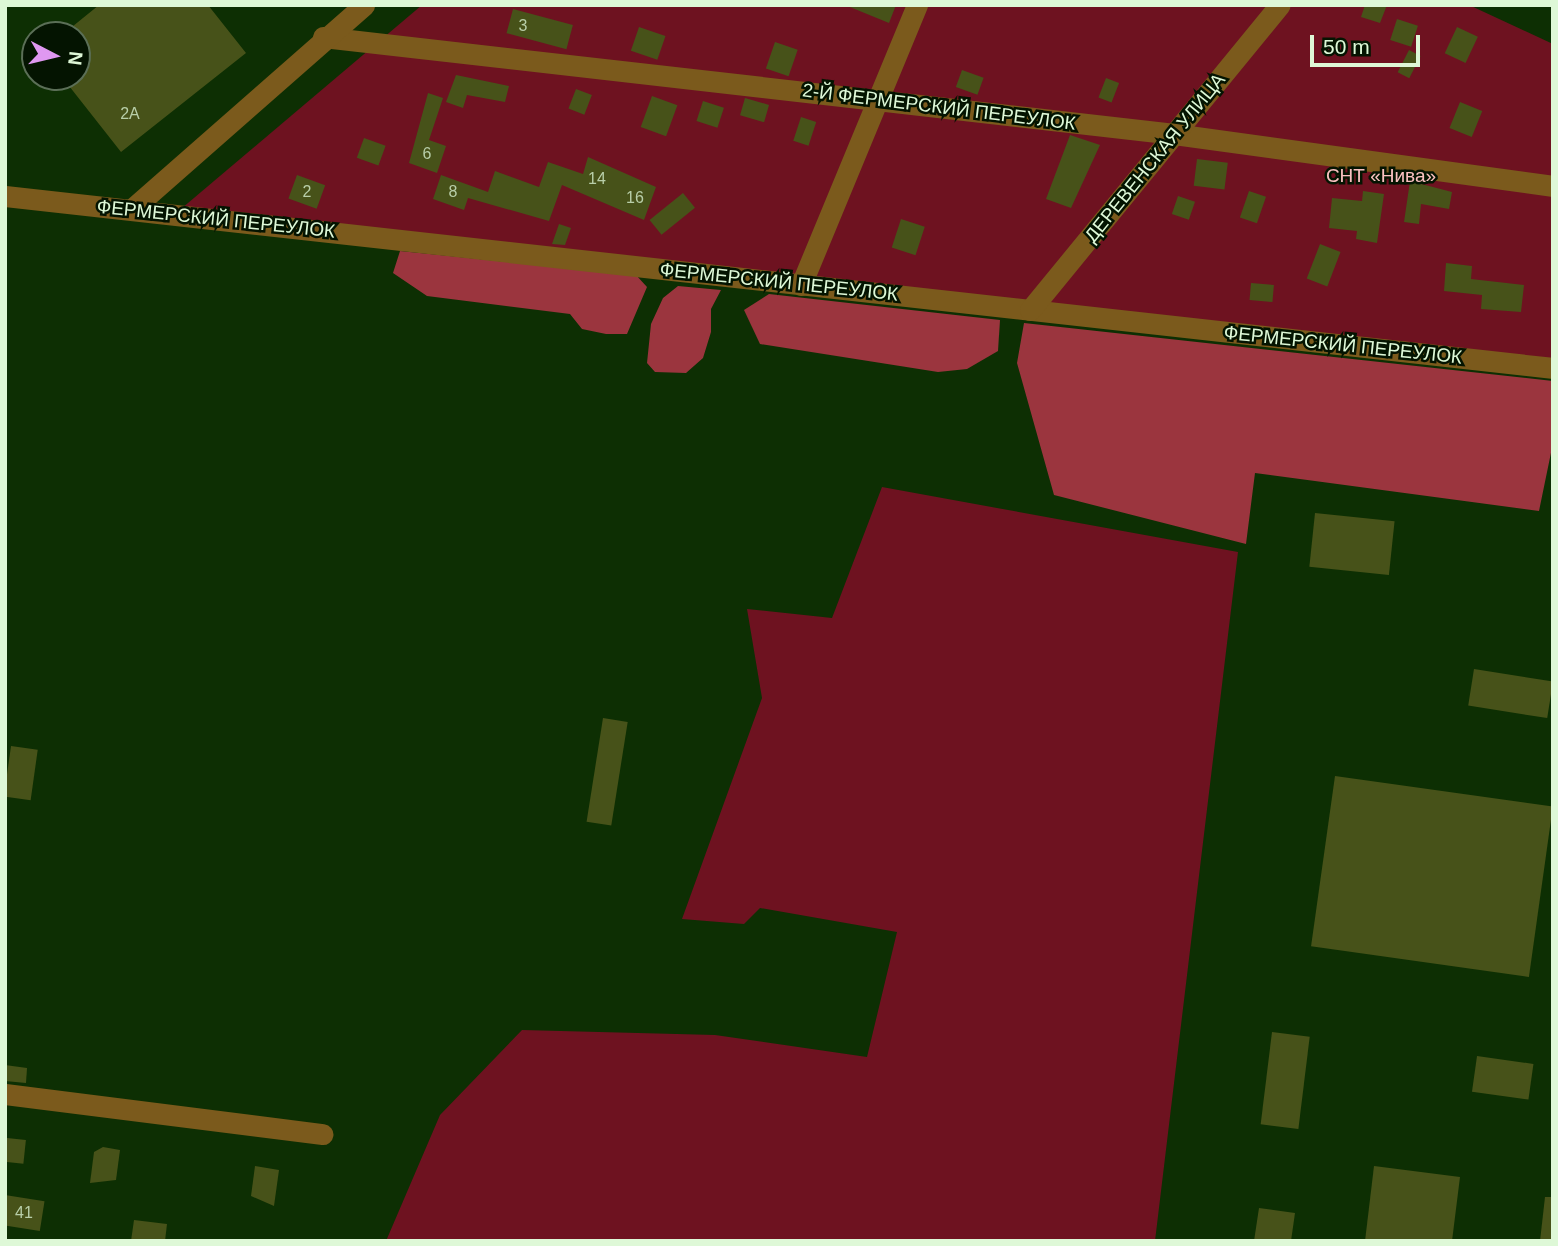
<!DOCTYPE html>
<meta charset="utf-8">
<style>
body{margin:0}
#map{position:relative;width:1558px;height:1246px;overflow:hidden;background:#0d2f03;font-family:Arial,sans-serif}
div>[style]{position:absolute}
.green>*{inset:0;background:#6e1220}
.forest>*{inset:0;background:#9b353e}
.building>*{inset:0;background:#475219;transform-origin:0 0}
.minor>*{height:21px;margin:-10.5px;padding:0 10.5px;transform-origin:10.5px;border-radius:10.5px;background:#7b5a1c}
span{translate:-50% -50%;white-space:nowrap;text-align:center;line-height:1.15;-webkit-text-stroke:5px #041401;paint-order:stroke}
.number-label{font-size:16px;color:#b8cea8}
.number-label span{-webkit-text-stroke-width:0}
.street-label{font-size:19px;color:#def8d7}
.park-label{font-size:19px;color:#fac1c0}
.frame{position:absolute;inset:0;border:7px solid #def8d7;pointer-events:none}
.north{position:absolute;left:21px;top:21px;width:70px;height:70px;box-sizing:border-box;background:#041401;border:2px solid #5b6f57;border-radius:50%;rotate:97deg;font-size:19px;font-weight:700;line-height:28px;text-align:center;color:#def8d7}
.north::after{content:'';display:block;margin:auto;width:24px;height:32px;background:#df98f1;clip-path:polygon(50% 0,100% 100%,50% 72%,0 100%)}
.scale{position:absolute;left:1310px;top:35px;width:110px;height:32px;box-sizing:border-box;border:4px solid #def8d7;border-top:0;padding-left:9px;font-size:21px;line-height:24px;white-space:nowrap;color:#def8d7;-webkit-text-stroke:5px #041401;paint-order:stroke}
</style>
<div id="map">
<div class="green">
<div style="clip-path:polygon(422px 5px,1469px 5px,1553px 44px,1553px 367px,175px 214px)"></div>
<div style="clip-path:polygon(882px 487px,1238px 552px,1155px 1241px,386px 1241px,440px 1115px,522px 1030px,715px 1035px,867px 1057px,897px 932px,760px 908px,744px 924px,682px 919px,762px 698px,747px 609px,832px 618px)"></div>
</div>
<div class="forest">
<div style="clip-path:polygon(400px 251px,636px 275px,647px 287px,627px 334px,606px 334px,582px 329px,570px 314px,427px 296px,393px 273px)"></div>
<div style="clip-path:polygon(678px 286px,721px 290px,711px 309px,711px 332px,703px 358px,686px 373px,655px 372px,647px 363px,651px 324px,663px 298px)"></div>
<div style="clip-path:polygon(769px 294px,1000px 320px,998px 351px,967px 369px,938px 372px,760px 344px,744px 310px)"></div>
<div style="clip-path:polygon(1024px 323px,1553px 381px,1553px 443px,1539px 511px,1255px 473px,1246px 544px,1054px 495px,1017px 363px)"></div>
</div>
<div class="building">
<div style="clip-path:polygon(99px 5px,208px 5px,246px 53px,121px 152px,62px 77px,77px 77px,77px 35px,62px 35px)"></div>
<div style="clip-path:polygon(845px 5px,896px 5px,889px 23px)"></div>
<div style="clip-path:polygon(1365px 5px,1387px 5px,1380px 23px,1361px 17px)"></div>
<div style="left:513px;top:9px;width:62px;height:25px;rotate:15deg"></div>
<div style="left:1397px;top:19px;width:22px;height:22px;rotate:18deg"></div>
<div style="left:639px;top:27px;width:28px;height:25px;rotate:19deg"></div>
<div style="left:1457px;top:27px;width:23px;height:29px;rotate:25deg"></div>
<div style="left:775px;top:42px;width:24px;height:28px;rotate:19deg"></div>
<div style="left:1409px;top:50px;width:13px;height:25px;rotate:27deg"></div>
<div style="left:962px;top:70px;width:23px;height:18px;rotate:20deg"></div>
<div style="clip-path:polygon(456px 75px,509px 86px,505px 102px,467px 95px,463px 108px,446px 102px)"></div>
<div style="left:1106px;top:78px;width:14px;height:21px;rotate:21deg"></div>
<div style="left:576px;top:89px;width:17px;height:21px;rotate:21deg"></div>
<div style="clip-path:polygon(428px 93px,443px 98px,429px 140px,446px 146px,437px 173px,409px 163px)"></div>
<div style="left:652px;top:96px;width:27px;height:33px;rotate:20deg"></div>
<div style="left:745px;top:98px;width:25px;height:18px;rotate:16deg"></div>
<div style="left:703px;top:101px;width:22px;height:21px;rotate:18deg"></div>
<div style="left:1460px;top:102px;width:24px;height:28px;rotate:22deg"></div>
<div style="left:801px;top:117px;width:16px;height:25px;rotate:18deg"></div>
<div style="clip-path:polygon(1070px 135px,1100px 145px,1071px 208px,1046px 199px)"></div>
<div style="left:364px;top:138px;width:23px;height:21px;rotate:20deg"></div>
<div style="clip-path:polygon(588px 157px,656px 187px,644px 220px,562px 185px,549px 221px,468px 198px,464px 210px,433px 199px,441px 175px,488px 192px,495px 171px,539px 187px,548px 162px,583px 174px)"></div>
<div style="left:1197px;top:159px;width:31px;height:27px;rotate:7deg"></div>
<div style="left:297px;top:175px;width:30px;height:25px;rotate:20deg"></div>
<div style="clip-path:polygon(1410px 181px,1452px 192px,1449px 209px,1421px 204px,1419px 224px,1404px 222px)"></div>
<div style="left:1249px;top:191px;width:18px;height:28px;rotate:19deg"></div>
<div style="clip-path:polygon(1363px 191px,1384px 194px,1377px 243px,1356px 239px,1357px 231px,1329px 228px,1332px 198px,1362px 201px)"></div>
<div style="left:683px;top:193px;width:19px;height:43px;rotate:51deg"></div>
<div style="left:1178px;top:196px;width:18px;height:19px;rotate:19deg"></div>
<div style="left:901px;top:219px;width:25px;height:30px;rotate:18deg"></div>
<div style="clip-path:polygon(559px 224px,571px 228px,565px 245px,552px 244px)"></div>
<div style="left:1320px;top:244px;width:22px;height:37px;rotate:21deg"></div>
<div style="clip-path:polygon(1446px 263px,1472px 266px,1471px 279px,1524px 285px,1521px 312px,1481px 309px,1482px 295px,1444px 291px)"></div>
<div style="left:1251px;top:283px;width:23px;height:17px;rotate:5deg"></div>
<div style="left:1315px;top:513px;width:80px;height:54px;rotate:6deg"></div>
<div style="left:1474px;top:669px;width:80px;height:37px;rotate:9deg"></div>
<div style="left:603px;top:718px;width:25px;height:105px;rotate:9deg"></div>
<div style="left:11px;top:746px;width:27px;height:51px;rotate:8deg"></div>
<div style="left:1335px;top:776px;width:220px;height:172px;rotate:8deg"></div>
<div style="left:1272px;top:1032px;width:38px;height:93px;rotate:7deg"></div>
<div style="left:1477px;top:1056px;width:57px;height:36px;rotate:8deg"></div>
<div style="clip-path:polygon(5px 1065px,27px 1068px,26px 1083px,5px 1081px)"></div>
<div style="left:7px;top:1138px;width:19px;height:24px;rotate:6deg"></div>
<div style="clip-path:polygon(103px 1147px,120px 1150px,116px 1180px,90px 1183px,94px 1152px)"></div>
<div style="clip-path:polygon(255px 1166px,279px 1170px,274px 1206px,251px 1196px)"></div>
<div style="clip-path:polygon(1374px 1166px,1460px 1177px,1452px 1241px,1365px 1241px)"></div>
<div style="left:5px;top:1195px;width:40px;height:30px;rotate:9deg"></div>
<div style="clip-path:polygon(1545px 1197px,1553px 1197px,1553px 1241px,1540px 1241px)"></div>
<div style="clip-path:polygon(1259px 1208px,1295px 1213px,1291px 1241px,1254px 1241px)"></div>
<div style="clip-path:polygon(134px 1220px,167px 1224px,165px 1241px,131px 1241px)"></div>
</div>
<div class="minor">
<div style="left:323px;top:37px;width:857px;rotate:6.5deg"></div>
<div style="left:1174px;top:134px;width:383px;rotate:7.8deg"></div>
<div style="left:5px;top:196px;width:1558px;rotate:6.34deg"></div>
<div style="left:132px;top:209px;width:309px;rotate:-41.3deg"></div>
<div style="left:801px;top:285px;width:303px;rotate:-67.5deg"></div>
<div style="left:1030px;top:310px;width:394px;rotate:-50.7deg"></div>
<div style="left:5px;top:1094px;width:320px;rotate:7.2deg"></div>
</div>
<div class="number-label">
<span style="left:523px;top:26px">3</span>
<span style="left:130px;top:114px">2А</span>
<span style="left:427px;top:154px">6</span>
<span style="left:597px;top:179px">14</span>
<span style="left:307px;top:192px">2</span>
<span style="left:453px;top:192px">8</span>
<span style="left:635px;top:198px">16</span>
<span style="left:24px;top:1213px">41</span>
</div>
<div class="street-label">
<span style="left:939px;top:107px;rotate:7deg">2-Й ФЕРМЕРСКИЙ ПЕРЕУЛОК</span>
<span style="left:1155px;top:158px;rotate:-51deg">ДЕРЕВЕНСКАЯ УЛИЦА</span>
<span style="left:216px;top:219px;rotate:6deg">ФЕРМЕРСКИЙ ПЕРЕУЛОК</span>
<span style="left:779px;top:282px;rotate:6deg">ФЕРМЕРСКИЙ ПЕРЕУЛОК</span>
<span style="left:1343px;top:345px;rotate:6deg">ФЕРМЕРСКИЙ ПЕРЕУЛОК</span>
</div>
<div class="park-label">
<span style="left:1381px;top:176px">СНТ «Нива»</span>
</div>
<div class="frame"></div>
<div class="north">N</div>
<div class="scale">50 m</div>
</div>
